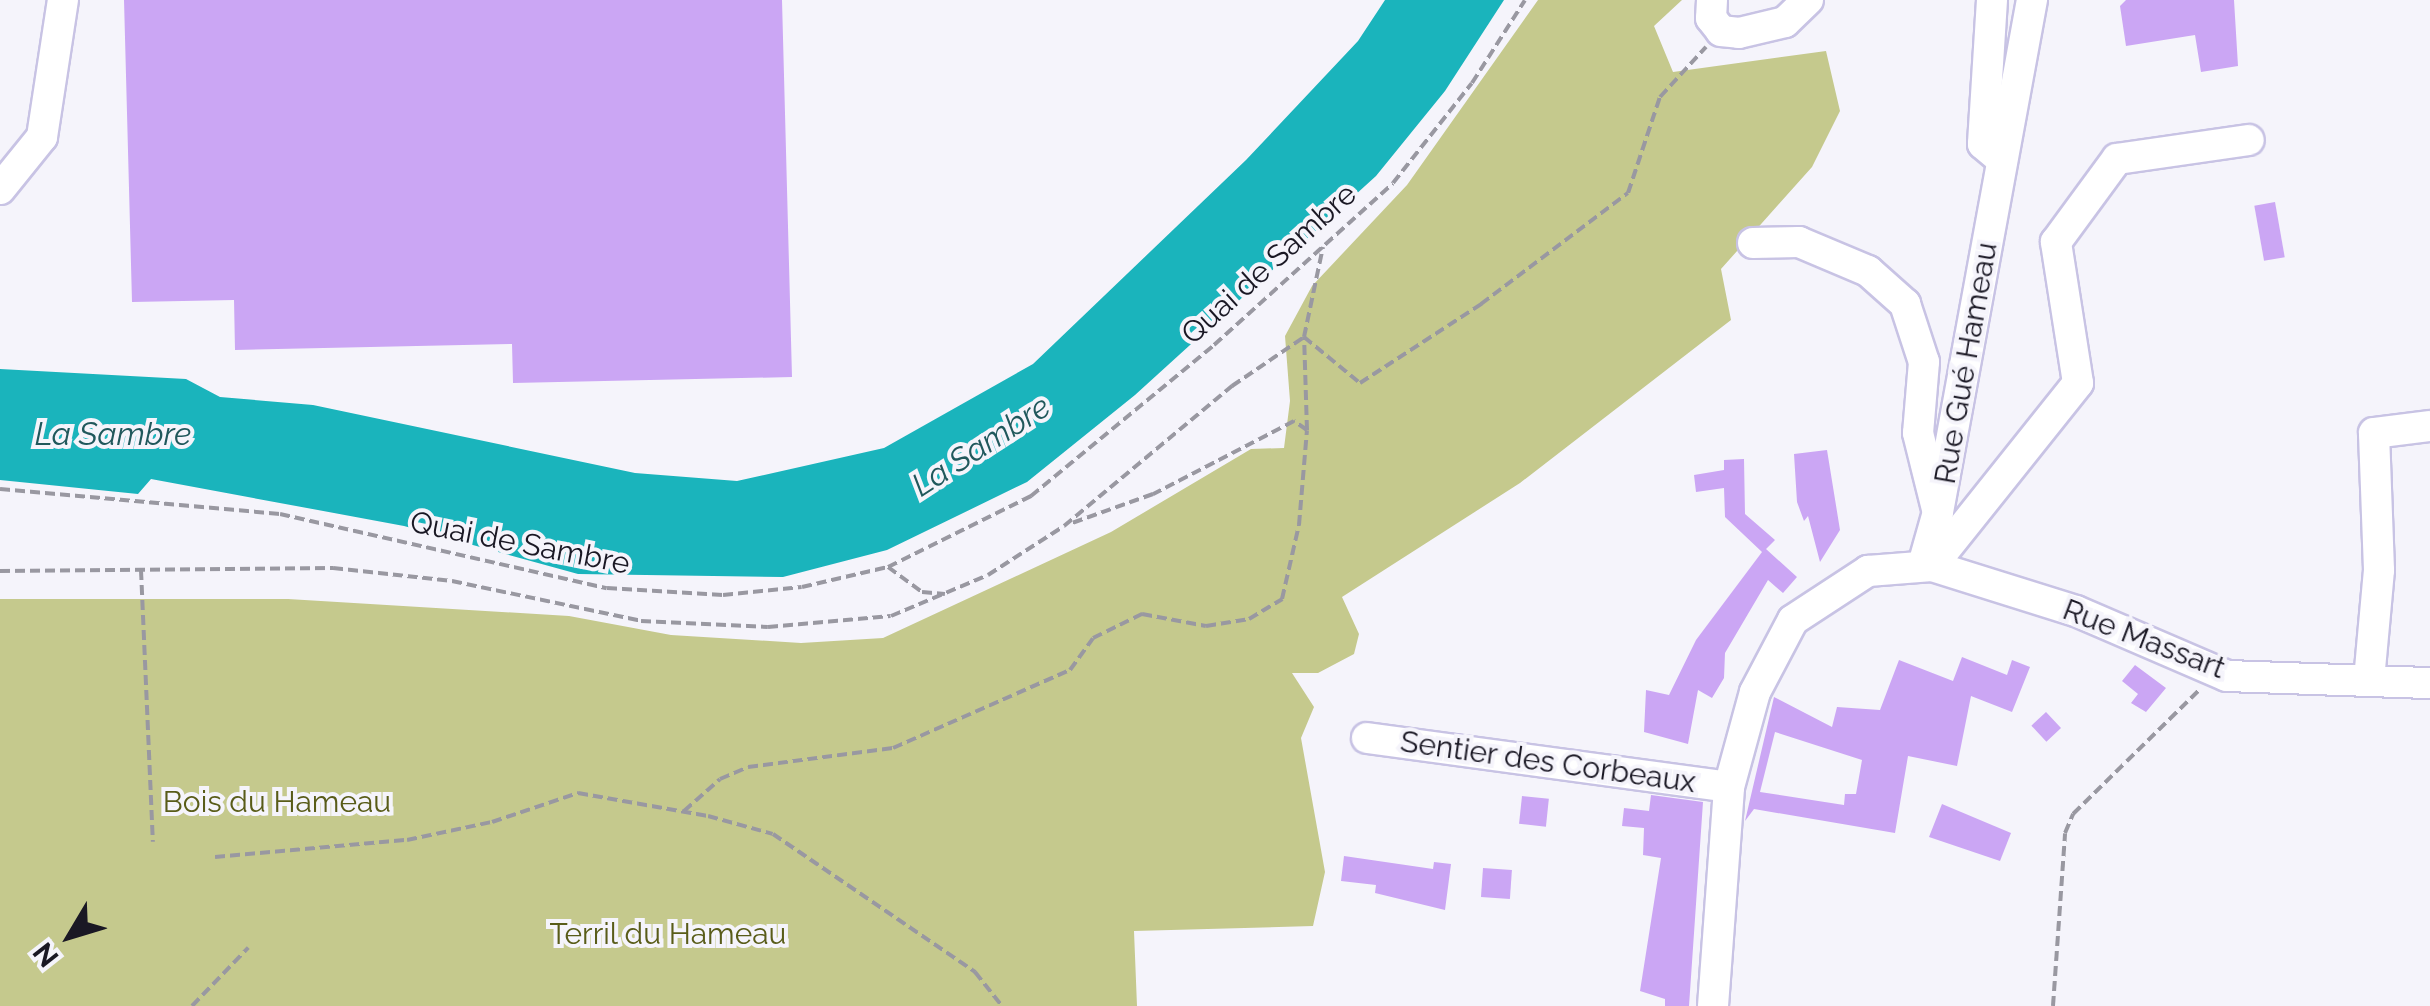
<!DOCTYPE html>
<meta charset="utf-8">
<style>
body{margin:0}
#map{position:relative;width:2430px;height:1006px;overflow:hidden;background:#f5f4fb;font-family:Raleway,sans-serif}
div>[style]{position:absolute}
.green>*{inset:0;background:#c5c98d}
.water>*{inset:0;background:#1ab4bc}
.building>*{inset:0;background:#cba6f4;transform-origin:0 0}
.path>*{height:4px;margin-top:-2px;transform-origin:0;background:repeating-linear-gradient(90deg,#9998a1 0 10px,transparent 0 15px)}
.roads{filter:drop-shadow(2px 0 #c8c3e4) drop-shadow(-2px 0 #c8c3e4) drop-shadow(0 2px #c8c3e4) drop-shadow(0 -2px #c8c3e4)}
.minor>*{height:30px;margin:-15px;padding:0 15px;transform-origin:15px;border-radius:15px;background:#fff}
span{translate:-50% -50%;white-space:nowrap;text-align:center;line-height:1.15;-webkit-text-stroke:8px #f5f4fb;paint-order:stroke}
.street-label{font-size:30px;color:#1a1824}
.park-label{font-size:30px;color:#595c19}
.water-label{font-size:32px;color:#20585c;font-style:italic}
.north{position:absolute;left:20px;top:886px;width:100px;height:100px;-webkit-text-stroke:8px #f5f4fb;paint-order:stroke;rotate:232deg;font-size:28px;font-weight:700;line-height:40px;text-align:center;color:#1a1824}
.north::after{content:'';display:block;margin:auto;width:35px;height:45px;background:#1a1824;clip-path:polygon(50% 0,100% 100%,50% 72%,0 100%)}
</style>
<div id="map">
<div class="green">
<div style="clip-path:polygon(1538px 0,1682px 0,1654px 26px,1673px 72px,1826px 51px,1840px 111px,1812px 167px,1721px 269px,1731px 320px,1520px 483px,1342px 597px,1359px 634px,1354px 654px,1318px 673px,1292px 673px,1314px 707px,1301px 738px,1325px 872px,1313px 926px,1134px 931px,1137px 1006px,0 1006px,0 599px,288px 599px,569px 616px,671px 635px,801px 643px,883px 638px,1111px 532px,1251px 449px,1284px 448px,1290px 401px,1285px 336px,1312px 286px,1407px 185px)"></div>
</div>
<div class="water">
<div style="clip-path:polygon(1385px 0,1504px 0,1445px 91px,1376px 176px,1135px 395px,1027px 482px,887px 550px,783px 577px,578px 574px,404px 526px,151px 479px,138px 494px,0 480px,0 369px,186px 379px,220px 397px,313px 405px,635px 473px,737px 481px,884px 448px,1033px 364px,1246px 160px,1358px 41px)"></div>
</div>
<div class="building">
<div style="clip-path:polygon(124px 0,782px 0,792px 377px,513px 383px,512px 344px,235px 350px,234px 300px,132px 302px)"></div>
<div style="clip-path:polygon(2126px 0,2234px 0,2238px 66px,2201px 72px,2195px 35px,2126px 46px,2120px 6px)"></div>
<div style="left:2275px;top:202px;width:56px;height:21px;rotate:80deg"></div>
<div style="clip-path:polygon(1827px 450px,1840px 530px,1820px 562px,1808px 516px,1804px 521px,1797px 502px,1794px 454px)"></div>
<div style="clip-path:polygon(1744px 459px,1745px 514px,1775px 540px,1766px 549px,1797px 577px,1783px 593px,1768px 580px,1725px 653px,1724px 678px,1712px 698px,1698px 690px,1688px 744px,1644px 732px,1646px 690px,1669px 695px,1696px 640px,1762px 552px,1725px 517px,1724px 488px,1696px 492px,1694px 475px,1724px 470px,1724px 460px)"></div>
<div style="clip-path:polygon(evenodd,1962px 657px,2007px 675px,2012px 660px,2030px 667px,2012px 712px,1971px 696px,1957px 766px,1908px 756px,1895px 833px,1754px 809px,1745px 821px,1774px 697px,1832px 727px,1837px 707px,1880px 710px,1899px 660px,1953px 681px,1962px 657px,1775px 732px,1862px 760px,1856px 794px,1845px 794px,1844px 805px,1760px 792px,1775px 732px)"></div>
<div style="clip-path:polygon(2135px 665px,2166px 688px,2146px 712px,2131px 703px,2138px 694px,2122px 681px)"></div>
<div style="left:2046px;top:712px;width:22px;height:20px;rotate:47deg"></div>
<div style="clip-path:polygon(1651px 795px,1703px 802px,1689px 1006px,1665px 1006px,1665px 999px,1640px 991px,1661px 858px,1643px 855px,1644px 828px,1622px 826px,1624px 808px,1649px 811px)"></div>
<div style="left:1522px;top:796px;width:27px;height:28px;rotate:6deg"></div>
<div style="clip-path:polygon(1942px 804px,2011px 833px,2000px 861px,1929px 837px)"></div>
<div style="clip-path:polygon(1344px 856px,1433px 869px,1434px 862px,1451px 864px,1445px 910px,1375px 893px,1376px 885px,1341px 881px)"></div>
<div style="left:1483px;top:868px;width:29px;height:29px;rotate:4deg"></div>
</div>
<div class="path">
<div style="left:1304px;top:337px;width:72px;rotate:39.4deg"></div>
<div style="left:1360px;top:383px;width:145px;rotate:-33.1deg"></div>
<div style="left:1481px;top:304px;width:184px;rotate:-37.1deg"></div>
<div style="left:1628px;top:193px;width:101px;rotate:-71.6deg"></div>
<div style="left:1660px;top:97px;width:68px;rotate:-47.4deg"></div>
<div style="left:1307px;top:430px;width:93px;rotate:-91.8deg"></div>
<div style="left:1304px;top:337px;width:92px;rotate:-78.1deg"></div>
<div style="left:0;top:489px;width:281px;rotate:5.1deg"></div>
<div style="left:280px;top:514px;width:335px;rotate:12.8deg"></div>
<div style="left:607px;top:588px;width:116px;rotate:3.5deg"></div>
<div style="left:723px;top:595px;width:79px;rotate:-5.8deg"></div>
<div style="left:802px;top:587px;width:88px;rotate:-13.1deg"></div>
<div style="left:888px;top:567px;width:160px;rotate:-26.4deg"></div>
<div style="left:1031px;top:496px;width:237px;rotate:-39.5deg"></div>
<div style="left:1214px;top:345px;width:241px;rotate:-42.1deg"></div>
<div style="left:1393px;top:183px;width:127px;rotate:-51.7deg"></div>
<div style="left:1472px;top:83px;width:98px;rotate:-57.4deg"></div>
<div style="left:888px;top:567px;width:42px;rotate:36.3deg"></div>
<div style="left:922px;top:592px;width:23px;rotate:5deg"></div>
<div style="left:141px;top:570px;width:272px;rotate:87.5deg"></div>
<div style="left:0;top:571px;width:333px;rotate:-0.5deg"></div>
<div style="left:333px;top:568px;width:120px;rotate:6.2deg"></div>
<div style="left:452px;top:581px;width:193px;rotate:11.9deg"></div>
<div style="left:641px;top:621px;width:127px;rotate:2.7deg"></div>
<div style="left:768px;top:627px;width:123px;rotate:-5.1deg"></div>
<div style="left:891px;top:616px;width:105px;rotate:-22.9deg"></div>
<div style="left:988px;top:575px;width:90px;rotate:-32.8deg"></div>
<div style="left:1064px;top:526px;width:219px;rotate:-39.8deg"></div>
<div style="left:1232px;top:386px;width:87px;rotate:-34.2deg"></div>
<div style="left:684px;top:811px;width:48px;rotate:-41.6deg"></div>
<div style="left:720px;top:779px;width:30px;rotate:-23deg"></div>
<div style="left:748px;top:767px;width:146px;rotate:-7.5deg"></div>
<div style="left:893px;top:748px;width:193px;rotate:-23.8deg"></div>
<div style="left:1070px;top:670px;width:39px;rotate:-54deg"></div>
<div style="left:1093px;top:638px;width:55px;rotate:-26.1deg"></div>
<div style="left:1142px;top:614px;width:65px;rotate:10.6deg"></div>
<div style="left:1206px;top:626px;width:44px;rotate:-9.2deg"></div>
<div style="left:1249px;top:619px;width:39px;rotate:-31deg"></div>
<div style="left:1282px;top:599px;width:76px;rotate:-77.1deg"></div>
<div style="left:1299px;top:525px;width:95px;rotate:-85.2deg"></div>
<div style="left:1307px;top:430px;width:16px;rotate:-145deg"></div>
<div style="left:1294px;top:421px;width:159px;rotate:152.6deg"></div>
<div style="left:1153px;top:494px;width:89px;rotate:160.3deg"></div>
<div style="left:215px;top:857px;width:193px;rotate:-5.1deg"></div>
<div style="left:407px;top:840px;width:87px;rotate:-12deg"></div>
<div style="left:492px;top:822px;width:91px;rotate:-18.6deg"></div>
<div style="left:578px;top:793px;width:132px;rotate:10deg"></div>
<div style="left:708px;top:816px;width:67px;rotate:15.5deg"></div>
<div style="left:773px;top:834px;width:245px;rotate:34.3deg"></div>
<div style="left:975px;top:972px;width:43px;rotate:51.5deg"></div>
<div style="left:192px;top:1006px;width:81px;rotate:-46deg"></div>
<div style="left:2053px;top:1006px;width:173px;rotate:-86deg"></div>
<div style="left:2065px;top:833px;width:21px;rotate:-67deg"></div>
<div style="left:2073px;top:814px;width:178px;rotate:-44.5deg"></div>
</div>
<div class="roads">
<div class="minor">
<div style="left:1712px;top:0;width:18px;rotate:93deg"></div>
<div style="left:1711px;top:18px;width:16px;rotate:52deg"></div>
<div style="left:1721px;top:31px;width:18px;rotate:6deg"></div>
<div style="left:1739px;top:33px;width:47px;rotate:-13.4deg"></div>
<div style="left:1785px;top:22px;width:32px;rotate:-44deg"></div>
<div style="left:1992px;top:0;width:144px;rotate:93.6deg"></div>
<div style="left:1983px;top:144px;width:25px;rotate:40deg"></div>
<div style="left:0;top:189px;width:67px;rotate:-51.1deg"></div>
<div style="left:42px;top:137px;width:139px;rotate:-81.3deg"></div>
<div style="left:1753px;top:243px;width:46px;rotate:-1.2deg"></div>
<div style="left:1799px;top:242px;width:75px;rotate:22.8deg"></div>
<div style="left:1868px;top:271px;width:50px;rotate:41.7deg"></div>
<div style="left:1905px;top:304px;width:61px;rotate:71.9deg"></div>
<div style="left:1924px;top:362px;width:71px;rotate:94.8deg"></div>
<div style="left:1918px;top:433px;width:78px;rotate:76deg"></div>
<div style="left:1923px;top:565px;width:55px;rotate:-74.2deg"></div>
<div style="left:1938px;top:512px;width:521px;rotate:-79.6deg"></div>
<div style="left:1932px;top:566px;width:234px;rotate:-51.4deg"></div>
<div style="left:2078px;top:383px;width:143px;rotate:-98.9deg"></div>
<div style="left:2056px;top:242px;width:103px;rotate:-53.7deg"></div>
<div style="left:2117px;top:159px;width:133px;rotate:-8.2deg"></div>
<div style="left:2369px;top:680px;width:110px;rotate:-84.8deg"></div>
<div style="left:2379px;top:570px;width:137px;rotate:-92.1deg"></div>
<div style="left:2374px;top:433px;width:56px;rotate:-7.1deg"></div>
<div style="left:1367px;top:738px;width:365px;rotate:7.7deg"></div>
<div style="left:1713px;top:1006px;width:220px;rotate:-85.8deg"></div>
<div style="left:1729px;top:787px;width:98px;rotate:-74.7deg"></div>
<div style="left:1755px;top:692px;width:81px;rotate:-62.2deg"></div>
<div style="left:1793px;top:620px;width:90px;rotate:-33.2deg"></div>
<div style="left:1868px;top:571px;width:64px;rotate:-4.5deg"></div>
<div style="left:1932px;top:566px;width:151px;rotate:17.4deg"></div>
<div style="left:2076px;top:611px;width:164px;rotate:23.3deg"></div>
<div style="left:2227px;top:676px;width:203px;rotate:2deg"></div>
</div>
</div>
<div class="street-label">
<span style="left:1269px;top:264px;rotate:-42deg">Quai de Sambre</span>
<span style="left:1966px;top:363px;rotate:-80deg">Rue Gué Hameau</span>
<span style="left:520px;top:543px;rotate:11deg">Quai de Sambre</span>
<span style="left:2144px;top:639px;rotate:21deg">Rue Massart</span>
<span style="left:1548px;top:762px;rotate:8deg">Sentier des Corbeaux</span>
</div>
<div class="park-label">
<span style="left:277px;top:802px">Bois du Hameau</span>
<span style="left:668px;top:934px">Terril du Hameau</span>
</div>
<div class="water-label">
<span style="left:113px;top:434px">La Sambre</span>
<span style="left:981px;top:446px;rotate:-33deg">La Sambre</span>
</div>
<div class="north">N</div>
</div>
